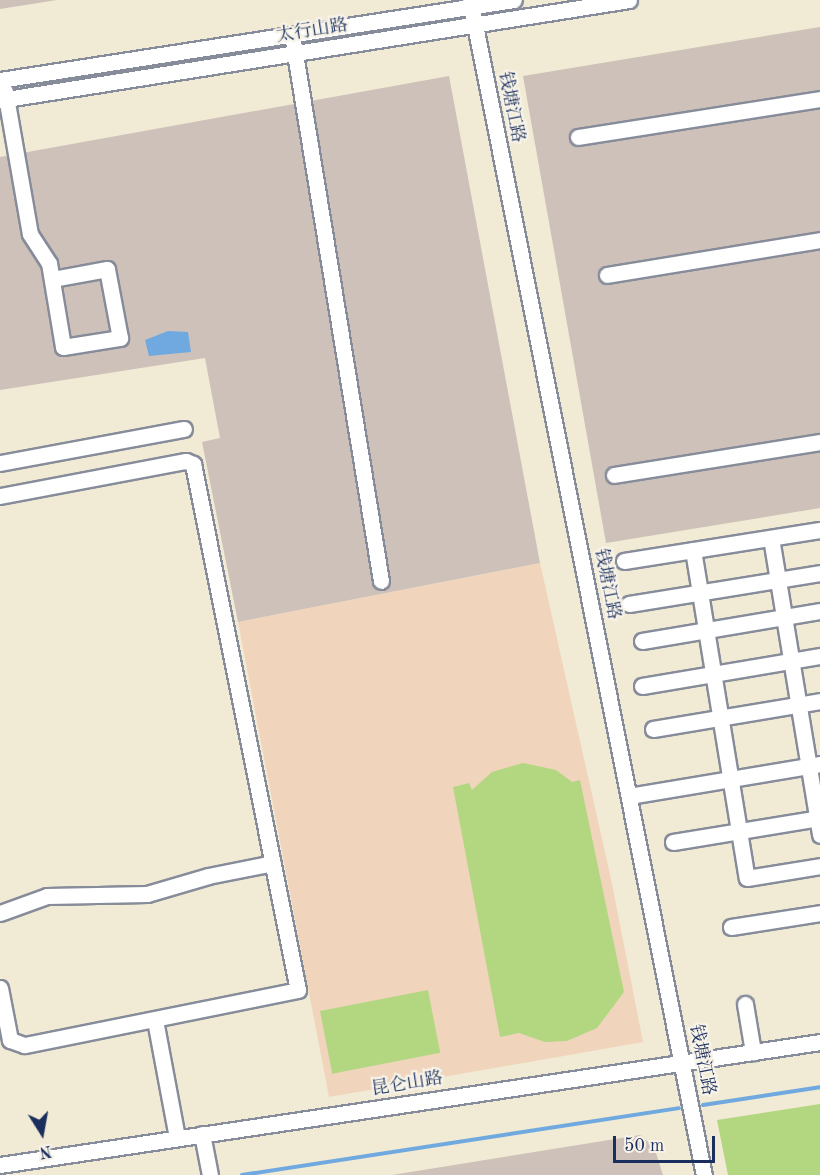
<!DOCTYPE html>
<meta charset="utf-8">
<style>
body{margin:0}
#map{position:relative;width:820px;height:1175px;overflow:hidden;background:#f1ead4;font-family:"Old Standard TT","Noto Serif SC",serif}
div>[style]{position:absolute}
.built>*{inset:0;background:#f0d5bc}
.industrial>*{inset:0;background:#cec1b9}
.green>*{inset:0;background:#b2d780;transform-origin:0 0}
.water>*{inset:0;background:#6fa9df}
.stream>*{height:4px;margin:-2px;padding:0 2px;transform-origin:2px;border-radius:2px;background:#6fa9df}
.roads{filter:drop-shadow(2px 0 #868c99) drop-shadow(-2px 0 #868c99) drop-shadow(0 2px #868c99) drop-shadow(0 -2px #868c99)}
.minor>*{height:15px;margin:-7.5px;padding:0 7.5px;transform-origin:7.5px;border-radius:7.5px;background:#fff}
span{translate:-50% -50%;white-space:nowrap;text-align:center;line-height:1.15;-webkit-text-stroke:4.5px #f7f3e8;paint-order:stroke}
.street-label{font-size:18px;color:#1b2f5e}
.north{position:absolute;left:12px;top:1103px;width:60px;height:60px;-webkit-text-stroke:4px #f7f3e8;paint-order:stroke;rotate:169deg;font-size:16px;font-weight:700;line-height:24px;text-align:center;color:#1b2f5e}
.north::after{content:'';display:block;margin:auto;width:21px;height:27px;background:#1b2f5e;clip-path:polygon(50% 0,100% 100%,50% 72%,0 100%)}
.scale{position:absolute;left:613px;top:1136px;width:102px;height:27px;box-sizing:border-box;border:3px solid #1b2f5e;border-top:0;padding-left:8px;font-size:18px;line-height:21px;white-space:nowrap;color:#1b2f5e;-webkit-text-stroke:4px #f7f3e8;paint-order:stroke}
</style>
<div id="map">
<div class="built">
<div style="clip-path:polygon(540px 563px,611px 879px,643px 1042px,329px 1097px,238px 622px)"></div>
</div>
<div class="industrial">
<div style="clip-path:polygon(0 0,57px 0,0 9px)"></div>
<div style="clip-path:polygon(820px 27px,820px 508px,606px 543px,523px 76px)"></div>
<div style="clip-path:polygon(449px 76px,540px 563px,238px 622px,202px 442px,220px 438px,205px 358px,0 390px,0 157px)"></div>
<div style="clip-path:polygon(640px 1135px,654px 1147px,663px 1175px,392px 1175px)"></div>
</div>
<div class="green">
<div style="clip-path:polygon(523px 763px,556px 770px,572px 782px,580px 780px,624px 992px,597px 1028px,567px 1041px,545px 1042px,519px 1033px,500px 1037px,453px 787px,469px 783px,472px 790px,492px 772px)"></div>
<div style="left:428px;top:990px;width:64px;height:110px;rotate:79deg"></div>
<div style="clip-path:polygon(820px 1104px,820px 1175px,728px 1175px,717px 1120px)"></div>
</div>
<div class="water">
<div style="clip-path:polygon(168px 331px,188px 332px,191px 352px,149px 356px,145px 340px)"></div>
</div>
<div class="stream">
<div style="left:703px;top:1105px;width:118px;rotate:-8.7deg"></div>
<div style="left:242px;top:1175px;width:442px;rotate:-8.7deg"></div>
</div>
<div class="roads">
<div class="minor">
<div style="left:470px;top:0;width:1198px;rotate:78.74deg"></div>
<div style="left:292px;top:35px;width:553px;rotate:80.74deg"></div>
<div style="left:0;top:80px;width:520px;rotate:-8.85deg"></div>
<div style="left:5px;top:91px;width:145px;rotate:80.1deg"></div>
<div style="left:30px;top:234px;width:35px;rotate:57deg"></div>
<div style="left:49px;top:263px;width:85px;rotate:80.5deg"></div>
<div style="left:63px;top:347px;width:58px;rotate:-9deg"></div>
<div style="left:120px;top:338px;width:70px;rotate:-100.7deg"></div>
<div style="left:107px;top:269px;width:56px;rotate:169.7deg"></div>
<div style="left:0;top:100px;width:637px;rotate:-9.03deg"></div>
<div style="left:578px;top:137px;width:245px;rotate:-8.9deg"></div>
<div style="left:607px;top:275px;width:216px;rotate:-9.3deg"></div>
<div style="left:0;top:463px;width:187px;rotate:-10.5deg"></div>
<div style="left:614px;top:475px;width:209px;rotate:-9.1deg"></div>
<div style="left:0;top:496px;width:189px;rotate:-10.7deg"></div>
<div style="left:186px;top:461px;width:8px;rotate:23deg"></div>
<div style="left:193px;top:464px;width:536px;rotate:78.71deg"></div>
<div style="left:298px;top:990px;width:279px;rotate:168.6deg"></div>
<div style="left:24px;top:1045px;width:15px;rotate:-160deg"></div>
<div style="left:10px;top:1040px;width:53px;rotate:-100.9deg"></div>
<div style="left:771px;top:538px;width:301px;rotate:80.6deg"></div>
<div style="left:693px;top:550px;width:332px;rotate:80.7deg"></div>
<div style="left:747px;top:878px;width:74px;rotate:-9.3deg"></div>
<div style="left:624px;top:561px;width:198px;rotate:-9deg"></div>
<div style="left:629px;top:604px;width:193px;rotate:-9.2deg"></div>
<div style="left:642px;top:641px;width:181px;rotate:-9.6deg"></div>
<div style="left:642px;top:686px;width:181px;rotate:-9.6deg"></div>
<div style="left:653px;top:729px;width:169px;rotate:-9.5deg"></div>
<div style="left:629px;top:796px;width:194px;rotate:-9.5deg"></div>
<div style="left:673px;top:842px;width:149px;rotate:-9.3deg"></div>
<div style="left:0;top:913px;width:50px;rotate:-19.9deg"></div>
<div style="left:47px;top:896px;width:100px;rotate:-1.1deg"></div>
<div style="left:147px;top:894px;width:64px;rotate:-16.4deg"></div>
<div style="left:208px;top:876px;width:66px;rotate:-11.3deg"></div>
<div style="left:731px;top:927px;width:90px;rotate:-8.9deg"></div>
<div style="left:745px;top:1004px;width:49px;rotate:80.5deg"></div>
<div style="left:155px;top:1020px;width:120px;rotate:79.4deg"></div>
<div style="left:202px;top:1134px;width:42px;rotate:79deg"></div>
<div style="left:0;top:1165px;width:829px;rotate:-8.53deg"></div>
</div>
</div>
<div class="street-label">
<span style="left:312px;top:31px;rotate:-9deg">太行山路</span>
<span style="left:511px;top:107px;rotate:79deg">钱塘江路</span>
<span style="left:607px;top:584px;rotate:79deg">钱塘江路</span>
<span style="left:702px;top:1060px;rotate:79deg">钱塘江路</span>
<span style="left:407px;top:1084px;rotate:-9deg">昆仑山路</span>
</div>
<div class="north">N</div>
<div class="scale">50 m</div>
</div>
